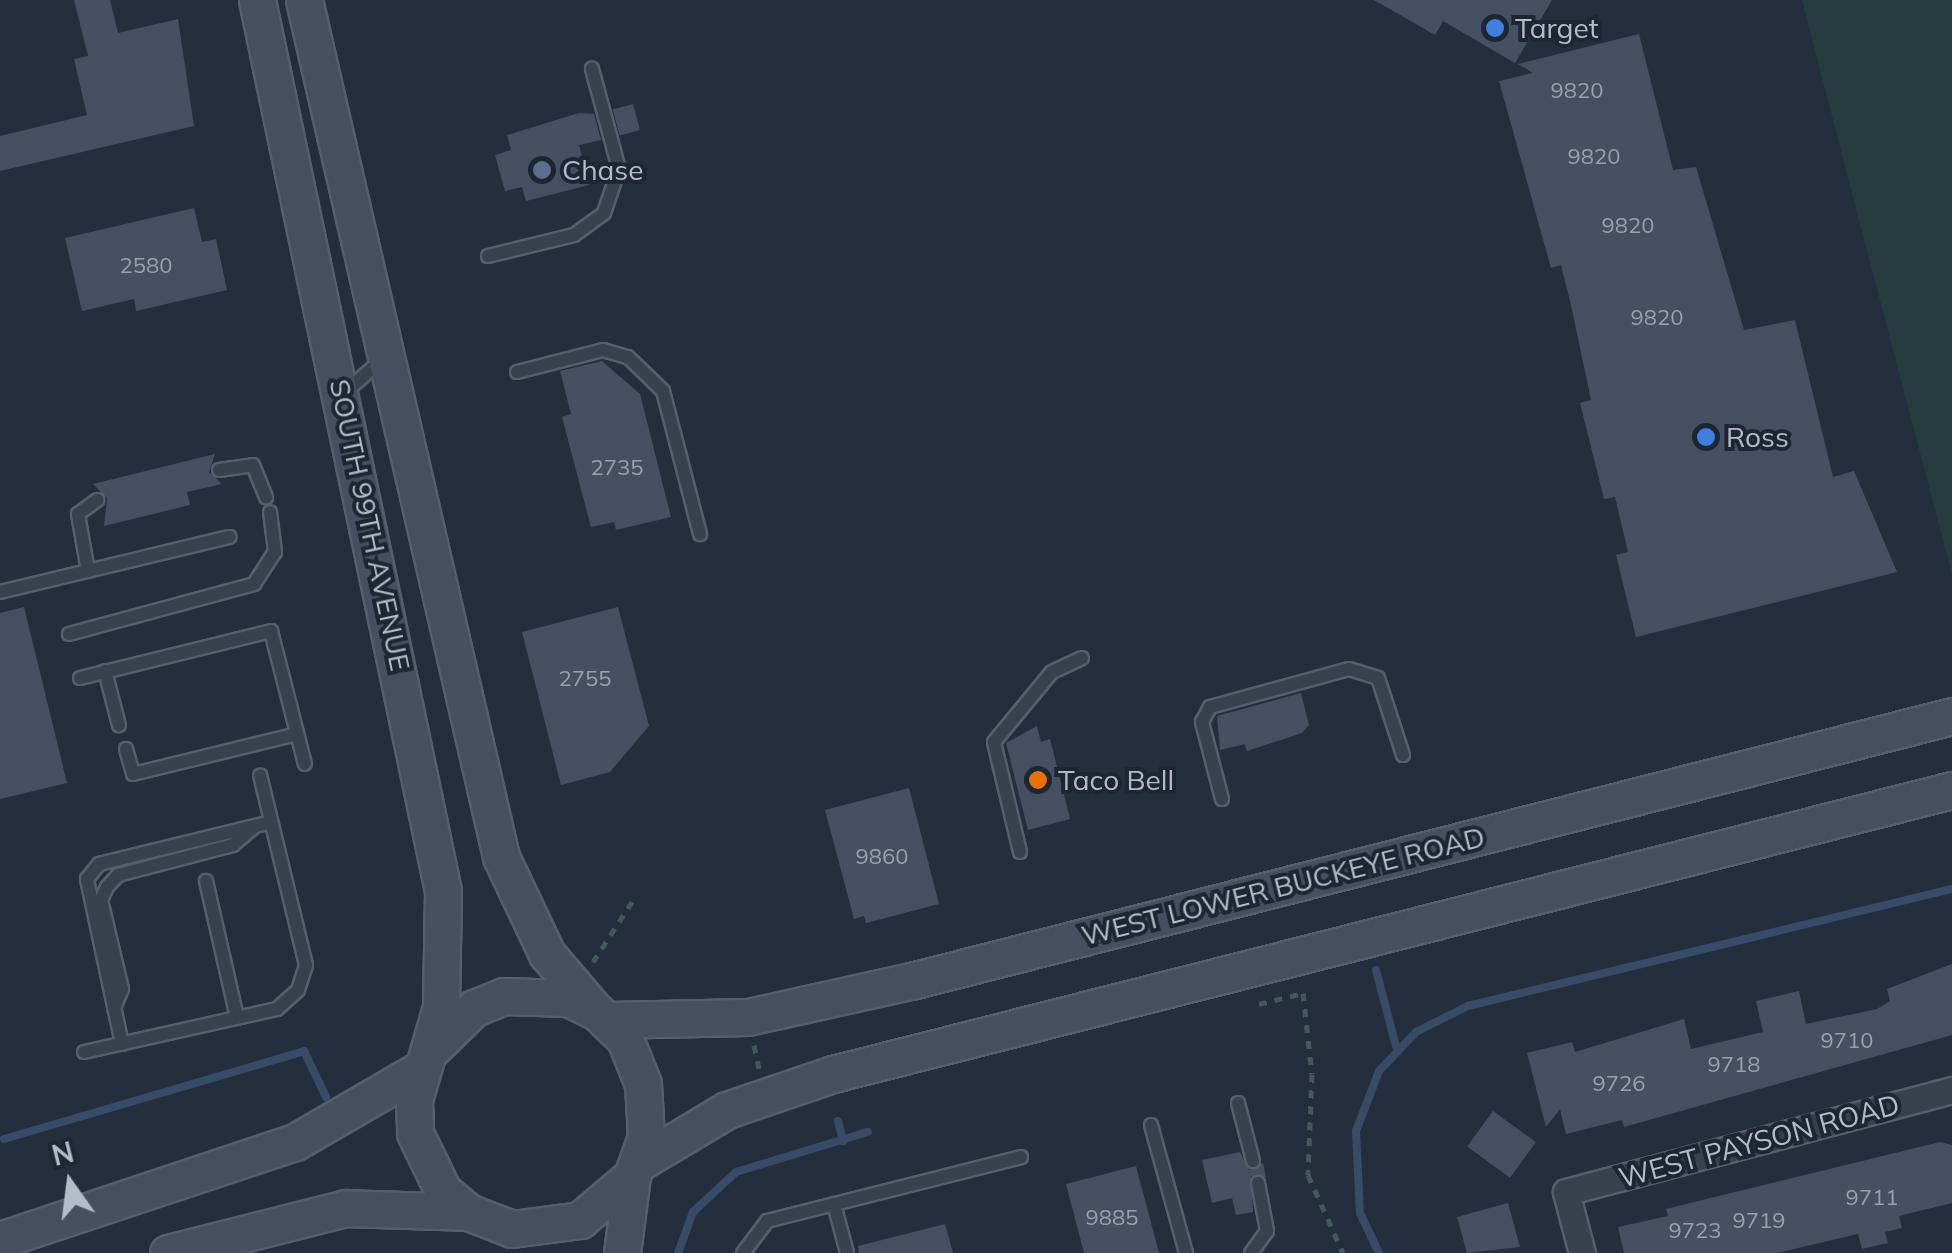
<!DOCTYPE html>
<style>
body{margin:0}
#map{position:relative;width:1952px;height:1253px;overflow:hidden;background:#242f3e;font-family:Mulish,sans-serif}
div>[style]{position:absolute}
.green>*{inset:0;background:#263c3f}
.stream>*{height:8px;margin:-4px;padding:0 4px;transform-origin:4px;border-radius:4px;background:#394c67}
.building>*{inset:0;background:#455162;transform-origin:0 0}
.path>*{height:5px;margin-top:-2.5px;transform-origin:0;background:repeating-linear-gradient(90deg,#44595c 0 8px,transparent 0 16px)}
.roads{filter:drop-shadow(2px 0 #565f6c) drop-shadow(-2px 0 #565f6c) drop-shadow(0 2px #565f6c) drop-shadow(0 -2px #565f6c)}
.lane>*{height:12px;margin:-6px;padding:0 6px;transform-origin:6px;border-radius:6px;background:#38414e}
.street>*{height:25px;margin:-12.5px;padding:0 12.5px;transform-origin:12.5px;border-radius:12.5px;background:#38414e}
.secondary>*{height:35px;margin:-17.5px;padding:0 17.5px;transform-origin:17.5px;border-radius:17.5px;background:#465061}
.dots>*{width:28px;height:28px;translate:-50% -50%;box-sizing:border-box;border:5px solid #1d2633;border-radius:50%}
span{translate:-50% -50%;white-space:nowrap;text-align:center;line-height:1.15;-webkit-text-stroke:8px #1d2633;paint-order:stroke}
.number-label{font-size:22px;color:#98a1af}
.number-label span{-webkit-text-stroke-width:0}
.poi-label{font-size:28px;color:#b4bcc9}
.left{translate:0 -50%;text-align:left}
.street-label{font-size:28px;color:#b4bcc9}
.north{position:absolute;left:20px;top:1133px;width:100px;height:100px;-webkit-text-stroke:8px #1d2633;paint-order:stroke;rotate:346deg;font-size:28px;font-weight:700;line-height:40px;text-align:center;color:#b4bcc9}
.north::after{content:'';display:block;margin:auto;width:35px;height:45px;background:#b4bcc9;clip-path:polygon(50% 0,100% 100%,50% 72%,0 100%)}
</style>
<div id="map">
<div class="green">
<div style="clip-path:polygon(1802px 0,1952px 0,1952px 574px,1861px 228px)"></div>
</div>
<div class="stream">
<div style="left:1376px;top:970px;width:79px;rotate:75.3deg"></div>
<div style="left:838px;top:1121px;width:21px;rotate:76deg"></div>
<div style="left:4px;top:1139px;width:313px;rotate:-16.3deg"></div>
<div style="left:304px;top:1051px;width:51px;rotate:64.4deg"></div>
<div style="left:678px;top:1253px;width:44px;rotate:-69.9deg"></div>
<div style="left:693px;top:1212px;width:59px;rotate:-42.9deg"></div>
<div style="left:736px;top:1172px;width:138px;rotate:-16.9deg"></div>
<div style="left:1379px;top:1253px;width:44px;rotate:-115.4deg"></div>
<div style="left:1360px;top:1213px;width:82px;rotate:-92.8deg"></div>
<div style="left:1356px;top:1131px;width:64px;rotate:-69deg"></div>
<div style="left:1379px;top:1071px;width:54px;rotate:-46.5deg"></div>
<div style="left:1416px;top:1032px;width:58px;rotate:-26.6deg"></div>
<div style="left:1468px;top:1006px;width:498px;rotate:-13.6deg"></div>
</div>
<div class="building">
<div style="clip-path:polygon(74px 0,110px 0,118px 33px,178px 19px,194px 126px,0 171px,0 136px,87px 115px,74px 59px,88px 56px)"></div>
<div style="clip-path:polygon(1374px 0,1552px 0,1515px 63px,1443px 21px,1435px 35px)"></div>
<div style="clip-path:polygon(1639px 34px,1673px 170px,1696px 167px,1744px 330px,1795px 320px,1833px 477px,1854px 471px,1897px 572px,1636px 637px,1616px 555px,1628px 552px,1615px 497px,1604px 499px,1580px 403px,1591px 400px,1571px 305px,1561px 265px,1551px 268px,1499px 81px,1533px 73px,1518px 64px)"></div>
<div style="left:633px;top:104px;width:27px;height:21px;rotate:75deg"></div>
<div style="clip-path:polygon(579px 113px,594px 114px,601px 140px,579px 145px,589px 185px,526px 201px,522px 187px,505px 191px,495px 155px,511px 150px,507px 135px)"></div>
<div style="clip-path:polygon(194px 208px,202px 242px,216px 239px,227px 290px,136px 311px,134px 299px,82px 311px,65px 238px)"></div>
<div style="clip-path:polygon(602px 361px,640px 394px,671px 517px,616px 530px,614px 522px,591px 527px,562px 417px,571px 414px,560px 371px)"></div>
<div style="clip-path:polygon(215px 454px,209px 472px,222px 484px,187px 492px,190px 505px,104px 526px,107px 498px,93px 484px)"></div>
<div style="clip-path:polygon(24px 607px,67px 783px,0 799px,0 613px)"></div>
<div style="clip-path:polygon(618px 607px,649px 726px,610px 772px,561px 785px,522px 632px)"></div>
<div style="clip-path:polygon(1301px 693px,1309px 725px,1302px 733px,1247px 751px,1245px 744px,1220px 750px,1217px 716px)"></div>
<div style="clip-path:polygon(1037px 726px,1041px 742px,1050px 739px,1070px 819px,1028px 830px,1006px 743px)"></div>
<div style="clip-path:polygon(909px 788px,939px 904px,866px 923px,864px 916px,854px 919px,825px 810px)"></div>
<div style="clip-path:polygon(1952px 964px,1952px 1035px,1624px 1127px,1622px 1120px,1566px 1134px,1560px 1109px,1546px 1127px,1527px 1053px,1572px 1042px,1575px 1052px,1684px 1019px,1691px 1049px,1763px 1032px,1756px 1001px,1799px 991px,1806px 1024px,1877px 1009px,1890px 1001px,1887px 989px)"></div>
<div style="left:1493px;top:1111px;width:53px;height:44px;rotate:36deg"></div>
<div style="clip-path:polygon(1940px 1142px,1952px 1145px,1952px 1203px,1899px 1216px,1902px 1228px,1885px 1232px,1888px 1243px,1862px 1249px,1858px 1234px,1777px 1253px,1624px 1253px,1618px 1227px,1668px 1216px,1666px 1209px)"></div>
<div style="clip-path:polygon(1240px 1152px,1249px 1170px,1263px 1163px,1266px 1177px,1251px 1176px,1253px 1212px,1236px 1215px,1232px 1198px,1212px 1203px,1202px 1160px)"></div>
<div style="clip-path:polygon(1136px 1166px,1159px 1253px,1084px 1253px,1066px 1184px)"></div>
<div style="clip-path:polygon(1508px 1203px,1520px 1247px,1467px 1253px,1457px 1217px)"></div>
<div style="clip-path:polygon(945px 1224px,953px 1253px,859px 1253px,858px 1246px)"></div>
</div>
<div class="path">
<div style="left:593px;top:962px;width:77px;rotate:-57.1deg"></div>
<div style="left:1259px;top:1004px;width:45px;rotate:-14deg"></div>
<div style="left:1303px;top:993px;width:81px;rotate:83.7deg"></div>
<div style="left:1312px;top:1074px;width:101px;rotate:92.3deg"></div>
<div style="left:1308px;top:1175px;width:85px;rotate:65.8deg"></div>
<div style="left:754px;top:1045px;width:24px;rotate:78deg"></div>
</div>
<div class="roads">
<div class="lane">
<div style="left:488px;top:256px;width:89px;rotate:-13.7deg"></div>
<div style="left:574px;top:235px;width:37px;rotate:-36deg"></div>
<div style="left:604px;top:213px;width:46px;rotate:-71.2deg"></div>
<div style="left:619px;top:169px;width:104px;rotate:-105.1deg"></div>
<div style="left:517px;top:372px;width:89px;rotate:-14.3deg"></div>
<div style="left:603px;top:350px;width:26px;rotate:16deg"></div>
<div style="left:628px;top:357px;width:49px;rotate:44.2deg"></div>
<div style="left:663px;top:391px;width:148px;rotate:75.5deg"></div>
<div style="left:343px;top:394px;width:55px;rotate:-41.3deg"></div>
<div style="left:219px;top:470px;width:34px;rotate:-8deg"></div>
<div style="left:253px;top:465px;width:35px;rotate:68deg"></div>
<div style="left:88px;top:571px;width:58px;rotate:-100deg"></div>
<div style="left:78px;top:514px;width:24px;rotate:-36deg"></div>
<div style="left:0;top:592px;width:236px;rotate:-13.5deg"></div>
<div style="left:69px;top:634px;width:192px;rotate:-15.1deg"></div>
<div style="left:254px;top:584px;width:38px;rotate:-57deg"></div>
<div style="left:275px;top:552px;width:40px;rotate:-97.1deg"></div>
<div style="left:105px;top:671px;width:56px;rotate:75.5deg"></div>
<div style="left:80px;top:678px;width:197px;rotate:-13.8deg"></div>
<div style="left:271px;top:631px;width:137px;rotate:75.7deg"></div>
<div style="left:126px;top:749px;width:26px;rotate:74deg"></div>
<div style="left:133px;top:774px;width:169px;rotate:-13.7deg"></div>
<div style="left:1222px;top:799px;width:80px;rotate:-104.6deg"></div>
<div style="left:1202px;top:722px;width:17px;rotate:-62deg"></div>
<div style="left:1210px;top:707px;width:144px;rotate:-15.3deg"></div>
<div style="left:1349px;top:669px;width:30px;rotate:17deg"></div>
<div style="left:1378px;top:678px;width:81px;rotate:72deg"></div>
<div style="left:1020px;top:852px;width:113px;rotate:-103.3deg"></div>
<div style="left:994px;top:742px;width:91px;rotate:-50.4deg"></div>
<div style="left:1052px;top:672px;width:33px;rotate:-25deg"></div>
<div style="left:206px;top:881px;width:140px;rotate:77.2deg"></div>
<div style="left:114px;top:1008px;width:21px;rotate:-67deg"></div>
<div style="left:122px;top:989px;width:91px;rotate:-103.3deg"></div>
<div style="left:101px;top:900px;width:14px;rotate:-65deg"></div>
<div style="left:107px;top:887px;width:16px;rotate:-47deg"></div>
<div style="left:118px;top:875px;width:119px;rotate:-14.6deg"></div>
<div style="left:233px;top:845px;width:28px;rotate:-41deg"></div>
<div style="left:122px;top:1044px;width:169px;rotate:-102deg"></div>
<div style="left:87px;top:879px;width:19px;rotate:-51deg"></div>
<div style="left:99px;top:864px;width:177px;rotate:-13.7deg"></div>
<div style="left:84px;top:1052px;width:198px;rotate:-12.6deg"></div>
<div style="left:277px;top:1009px;width:28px;rotate:-42deg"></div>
<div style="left:298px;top:990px;width:26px;rotate:-72deg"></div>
<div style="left:306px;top:965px;width:195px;rotate:-103.6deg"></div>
<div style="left:1238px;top:1103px;width:60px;rotate:75.5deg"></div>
<div style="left:1151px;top:1125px;width:133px;rotate:74.7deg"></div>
<div style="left:834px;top:1204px;width:51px;rotate:75.1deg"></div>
<div style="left:743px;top:1253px;width:40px;rotate:-53deg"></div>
<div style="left:767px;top:1221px;width:262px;rotate:-14.1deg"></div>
<div style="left:1251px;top:1253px;width:27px;rotate:-54deg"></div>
<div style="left:1267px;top:1231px;width:49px;rotate:-100.6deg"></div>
</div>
<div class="street">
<div style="left:1582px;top:1253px;width:63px;rotate:-104.7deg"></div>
<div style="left:1566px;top:1192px;width:399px;rotate:-14.8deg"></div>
</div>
<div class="secondary">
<div style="left:257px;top:0;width:910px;rotate:78.21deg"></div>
<div style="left:443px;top:891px;width:116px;rotate:91deg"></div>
<div style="left:441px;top:1007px;width:97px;rotate:106.2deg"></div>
<div style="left:414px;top:1100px;width:33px;rotate:88deg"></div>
<div style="left:415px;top:1133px;width:64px;rotate:64.2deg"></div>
<div style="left:443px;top:1191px;width:33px;rotate:40deg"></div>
<div style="left:468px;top:1212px;width:47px;rotate:21.1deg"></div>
<div style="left:512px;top:1229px;width:69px;rotate:-7.5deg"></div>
<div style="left:580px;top:1220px;width:68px;rotate:-40.2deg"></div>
<div style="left:632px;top:1176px;width:41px;rotate:-70.3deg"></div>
<div style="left:646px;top:1137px;width:53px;rotate:-93.2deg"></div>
<div style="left:643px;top:1084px;width:48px;rotate:-111.8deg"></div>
<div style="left:625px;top:1039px;width:39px;rotate:-136deg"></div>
<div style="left:597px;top:1012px;width:32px;rotate:-154deg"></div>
<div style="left:568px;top:998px;width:64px;rotate:-178.2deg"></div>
<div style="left:504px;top:996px;width:32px;rotate:158deg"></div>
<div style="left:474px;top:1008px;width:63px;rotate:135.6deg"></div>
<div style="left:304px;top:0;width:879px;rotate:77.05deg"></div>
<div style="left:501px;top:857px;width:107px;rotate:64.6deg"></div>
<div style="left:547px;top:954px;width:72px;rotate:49.5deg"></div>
<div style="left:608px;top:1020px;width:140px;rotate:-1.2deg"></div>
<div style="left:748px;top:1017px;width:171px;rotate:-12.5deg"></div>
<div style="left:915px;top:980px;width:1070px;rotate:-14.28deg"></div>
<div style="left:640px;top:1162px;width:101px;rotate:-30.9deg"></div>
<div style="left:727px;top:1110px;width:112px;rotate:-18.8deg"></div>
<div style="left:833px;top:1074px;width:1154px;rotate:-14.24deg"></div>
<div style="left:0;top:1240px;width:311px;rotate:-18.4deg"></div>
<div style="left:295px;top:1142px;width:146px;rotate:-30.1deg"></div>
<div style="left:168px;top:1253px;width:184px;rotate:-14.2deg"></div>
<div style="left:346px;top:1208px;width:122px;rotate:1.9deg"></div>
<div style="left:622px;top:1253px;width:78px;rotate:-82.6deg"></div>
</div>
</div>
<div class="dots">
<div style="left:1495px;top:28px;background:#3f7fe0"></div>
<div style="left:542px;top:170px;background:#5c6f8a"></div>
<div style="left:1706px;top:437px;background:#3f7fe0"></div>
<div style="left:1038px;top:780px;background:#e8710a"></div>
</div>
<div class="number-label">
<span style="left:1577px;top:91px">9820</span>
<span style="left:1594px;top:157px">9820</span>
<span style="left:1628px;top:226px">9820</span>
<span style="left:146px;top:266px">2580</span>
<span style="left:1657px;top:318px">9820</span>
<span style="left:617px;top:468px">2735</span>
<span style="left:585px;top:679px">2755</span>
<span style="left:882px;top:857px">9860</span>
<span style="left:1847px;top:1041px">9710</span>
<span style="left:1734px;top:1065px">9718</span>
<span style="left:1619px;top:1084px">9726</span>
<span style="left:1872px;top:1198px">9711</span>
<span style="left:1112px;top:1218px">9885</span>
<span style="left:1759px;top:1221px">9719</span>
<span style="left:1695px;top:1231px">9723</span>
</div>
<div class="poi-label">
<span class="left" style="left:1515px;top:28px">Target</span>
<span class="left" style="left:562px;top:170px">Chase</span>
<span class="left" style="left:1726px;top:437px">Ross</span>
<span class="left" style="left:1058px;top:780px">Taco Bell</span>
</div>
<div class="street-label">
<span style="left:370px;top:525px;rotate:78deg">SOUTH 99TH AVENUE</span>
<span style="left:1283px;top:886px;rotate:-14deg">WEST LOWER BUCKEYE ROAD</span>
<span style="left:1759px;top:1141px;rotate:-15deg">WEST PAYSON ROAD</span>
</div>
<div class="north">N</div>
</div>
